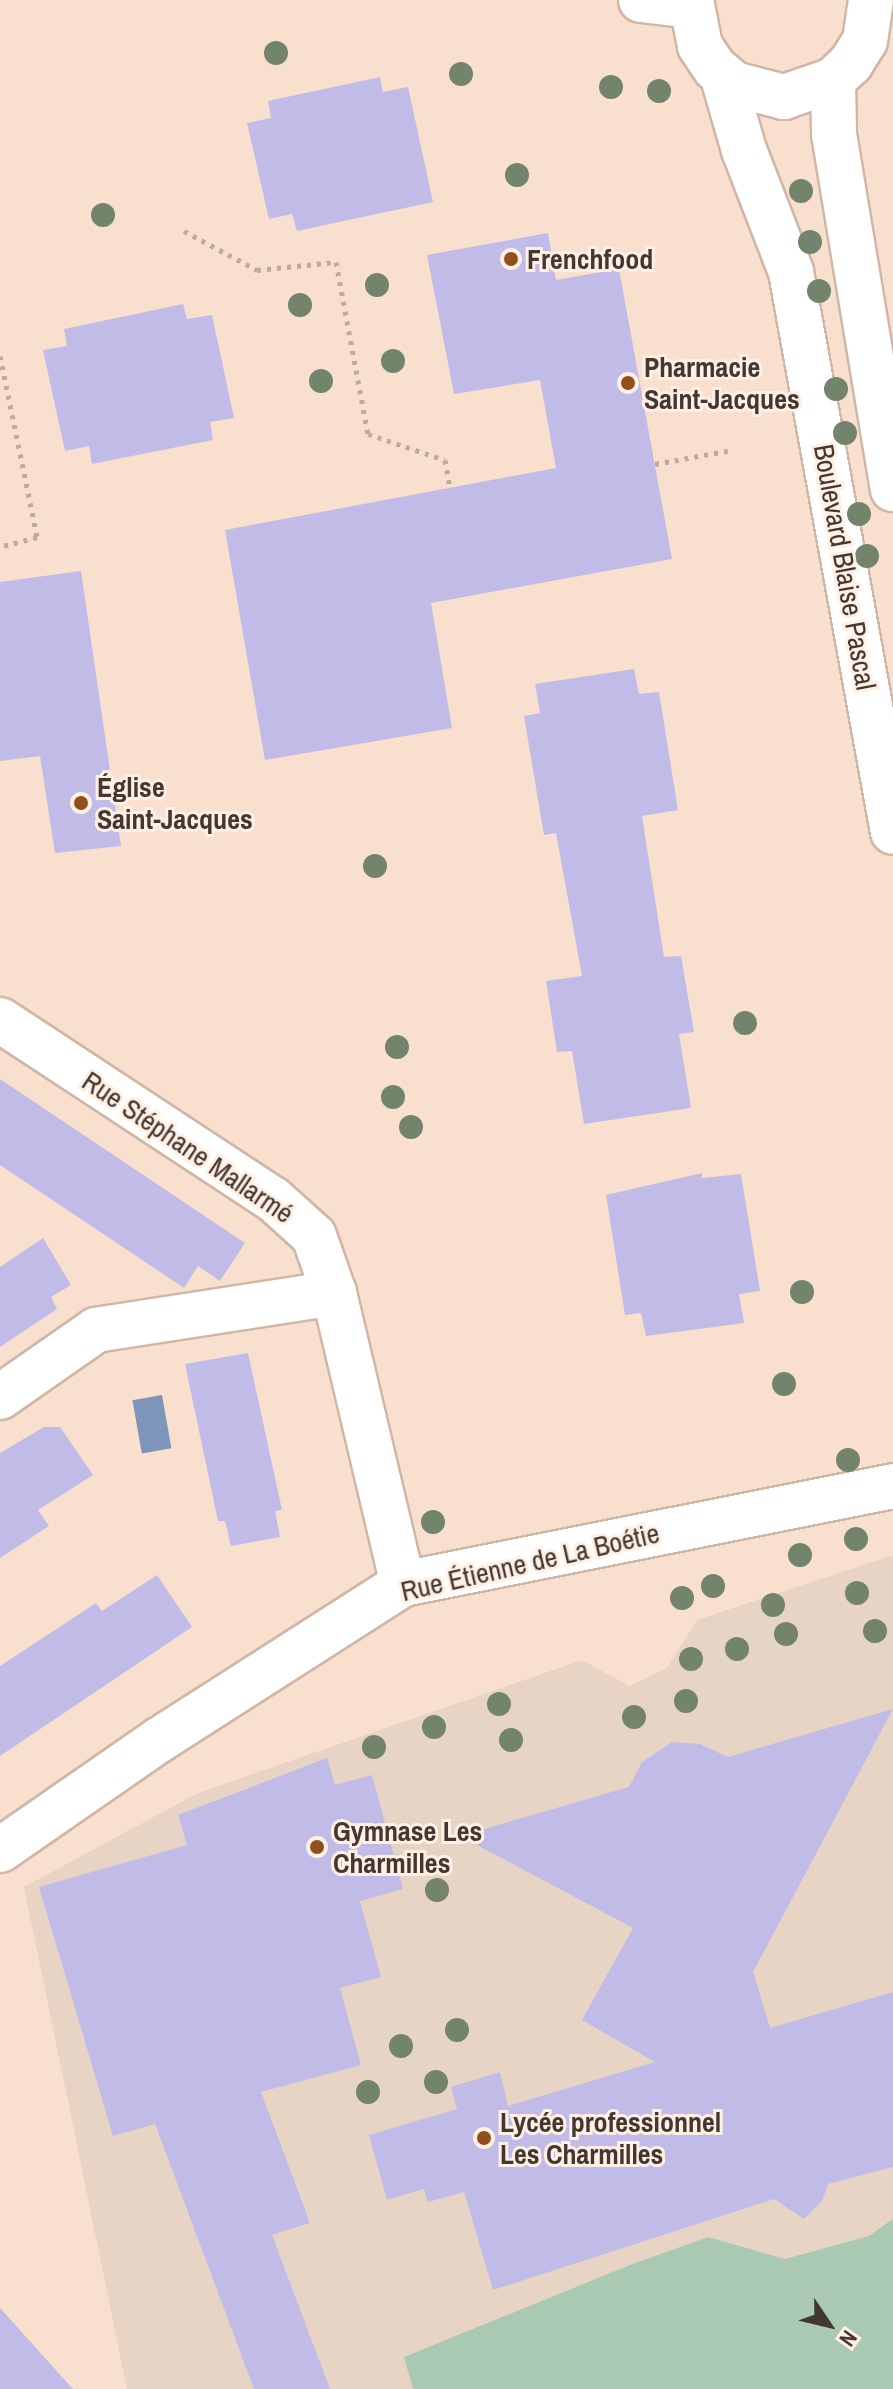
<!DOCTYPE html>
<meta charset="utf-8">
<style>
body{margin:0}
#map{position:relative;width:893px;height:2389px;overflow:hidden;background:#f9dfce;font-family:"Archivo Narrow",sans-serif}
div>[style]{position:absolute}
.education>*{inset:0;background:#e7d4c4}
.green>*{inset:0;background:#aac9b3}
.water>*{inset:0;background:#7c95b9;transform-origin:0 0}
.building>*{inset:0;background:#c0bce7}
.path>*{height:5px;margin-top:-2.5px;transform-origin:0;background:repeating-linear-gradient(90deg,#bfaa9c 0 4px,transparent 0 10px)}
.roads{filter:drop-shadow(2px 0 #d0b6a6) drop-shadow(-2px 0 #d0b6a6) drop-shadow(0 2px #d0b6a6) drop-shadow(0 -2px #d0b6a6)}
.street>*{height:44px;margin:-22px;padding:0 22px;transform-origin:22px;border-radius:22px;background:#fff}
.secondary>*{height:44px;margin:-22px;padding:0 22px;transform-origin:22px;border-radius:22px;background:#fff}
.trees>*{width:24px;height:24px;margin:-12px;border-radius:50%;background:#73846d}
.dots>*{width:22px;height:22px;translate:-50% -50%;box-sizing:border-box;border:4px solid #ffefe4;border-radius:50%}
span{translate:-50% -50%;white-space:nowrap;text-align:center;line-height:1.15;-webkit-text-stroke:6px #ffefe4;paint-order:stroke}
.poi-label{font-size:28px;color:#423831;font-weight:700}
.left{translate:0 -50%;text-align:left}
.street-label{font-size:28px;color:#423831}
.north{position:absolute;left:789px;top:2285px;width:80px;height:80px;-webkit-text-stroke:6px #ffefe4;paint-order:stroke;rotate:125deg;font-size:22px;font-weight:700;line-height:32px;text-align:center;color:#423831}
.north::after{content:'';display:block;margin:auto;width:28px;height:36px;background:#423831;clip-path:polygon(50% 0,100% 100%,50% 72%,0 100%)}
</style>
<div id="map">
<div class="education">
<div style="clip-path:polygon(893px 1555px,893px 2389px,127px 2389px,24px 1887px,198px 1793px,582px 1660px,629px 1686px,667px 1668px,697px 1620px)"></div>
</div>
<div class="green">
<div style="clip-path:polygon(893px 2219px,893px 2389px,413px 2389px,404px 2357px,630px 2265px,708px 2237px,785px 2259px,869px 2236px)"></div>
</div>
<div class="water">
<div style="left:162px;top:1395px;width:54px;height:30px;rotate:80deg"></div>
</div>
<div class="building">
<div style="clip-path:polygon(380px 77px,383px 92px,408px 87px,433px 202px,297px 231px,292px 214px,269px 219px,247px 123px,271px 118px,268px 101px)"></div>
<div style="clip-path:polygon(548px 233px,556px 280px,619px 269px,672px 559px,431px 603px,452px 728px,265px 760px,225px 530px,556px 468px,540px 380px,454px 394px,427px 255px)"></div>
<div style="clip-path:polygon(183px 304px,187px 319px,212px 315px,234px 418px,210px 422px,213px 440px,92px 464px,89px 446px,65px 451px,43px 350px,67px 346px,64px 329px)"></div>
<div style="clip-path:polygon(81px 571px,121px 846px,55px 853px,40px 756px,0 761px,0 582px)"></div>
<div style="clip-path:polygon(634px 669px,639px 694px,659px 692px,678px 810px,642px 816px,664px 957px,681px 956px,694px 1032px,679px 1034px,691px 1108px,584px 1124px,572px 1051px,557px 1052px,546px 981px,582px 976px,556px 833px,544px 835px,524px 716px,540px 713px,535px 684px)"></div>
<div style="clip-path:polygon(0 1079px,245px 1243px,220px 1281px,198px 1266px,184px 1288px,0 1165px)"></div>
<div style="clip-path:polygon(702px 1173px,702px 1178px,741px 1174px,760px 1291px,739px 1294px,744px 1323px,646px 1336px,641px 1313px,625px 1315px,606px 1195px)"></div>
<div style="clip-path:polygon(43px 1238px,71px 1285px,51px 1297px,57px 1309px,0 1347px,0 1267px)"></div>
<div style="clip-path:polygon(248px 1353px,282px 1510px,275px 1511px,280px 1537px,231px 1546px,225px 1521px,218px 1521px,185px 1364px)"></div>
<div style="clip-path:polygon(44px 1427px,60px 1427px,93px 1475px,38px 1510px,49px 1526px,0 1558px,0 1453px)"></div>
<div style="clip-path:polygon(157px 1575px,192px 1627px,0 1756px,0 1666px,96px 1603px,102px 1611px)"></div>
<div style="clip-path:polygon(893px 1709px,753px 1972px,770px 2028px,893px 1992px,893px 2167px,828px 2184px,822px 2201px,804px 2219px,774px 2199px,493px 2290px,464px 2192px,428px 2202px,424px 2189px,387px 2200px,369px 2135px,457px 2109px,451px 2087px,500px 2072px,508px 2106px,655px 2062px,582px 2020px,633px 1928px,460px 1836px,629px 1787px,642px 1762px,672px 1742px,700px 1744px,728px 1757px)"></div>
<div style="clip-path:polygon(327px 1758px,335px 1785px,372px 1775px,403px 1889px,360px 1901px,381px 1977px,340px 1988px,361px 2065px,261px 2092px,310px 2223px,272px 2235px,330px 2389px,254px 2389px,155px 2124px,113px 2136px,39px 1887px,187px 1845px,178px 1815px)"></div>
<div style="clip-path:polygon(0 2308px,73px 2389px,0 2389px)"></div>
</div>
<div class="path">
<div style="left:184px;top:231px;width:83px;rotate:28.1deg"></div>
<div style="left:257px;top:270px;width:79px;rotate:-5.8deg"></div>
<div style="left:336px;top:262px;width:175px;rotate:79.5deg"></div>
<div style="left:368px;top:434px;width:81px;rotate:18.7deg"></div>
<div style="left:445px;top:460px;width:28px;rotate:80deg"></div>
<div style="left:0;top:356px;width:185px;rotate:78.4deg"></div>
<div style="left:37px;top:537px;width:38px;rotate:165deg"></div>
<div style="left:655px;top:464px;width:78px;rotate:-10.3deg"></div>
</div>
<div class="roads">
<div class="street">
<div style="left:641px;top:0;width:51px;rotate:6.7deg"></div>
<div style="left:0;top:1020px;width:326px;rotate:33.3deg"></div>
<div style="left:273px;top:1199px;width:55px;rotate:42.1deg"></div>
<div style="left:314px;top:1236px;width:60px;rotate:70.7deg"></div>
<div style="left:334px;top:1293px;width:299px;rotate:76.7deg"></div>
<div style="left:0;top:1397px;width:117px;rotate:-34.9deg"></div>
<div style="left:96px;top:1330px;width:241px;rotate:-8.8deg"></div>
<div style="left:0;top:1850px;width:193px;rotate:-34.7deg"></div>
<div style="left:159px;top:1740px;width:290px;rotate:-32.6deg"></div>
<div style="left:403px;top:1584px;width:500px;rotate:-11.3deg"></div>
</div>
<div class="secondary">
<div style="left:691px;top:0;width:47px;rotate:78.9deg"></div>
<div style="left:700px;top:46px;width:27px;rotate:56deg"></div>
<div style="left:715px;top:68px;width:25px;rotate:40deg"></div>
<div style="left:734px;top:84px;width:52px;rotate:14.6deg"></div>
<div style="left:784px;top:97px;width:52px;rotate:-19.1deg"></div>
<div style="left:833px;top:80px;width:25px;rotate:-43deg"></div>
<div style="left:851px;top:63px;width:26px;rotate:-58deg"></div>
<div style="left:865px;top:41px;width:41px;rotate:-81.7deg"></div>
<div style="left:722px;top:74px;width:79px;rotate:73.9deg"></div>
<div style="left:744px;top:150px;width:131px;rotate:68.9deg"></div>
<div style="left:791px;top:272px;width:569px;rotate:79.68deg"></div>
<div style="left:833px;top:80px;width:54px;rotate:88.9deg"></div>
<div style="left:834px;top:134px;width:360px;rotate:80.6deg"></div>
</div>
</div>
<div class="trees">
<div style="left:276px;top:53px"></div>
<div style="left:461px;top:74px"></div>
<div style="left:611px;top:87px"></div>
<div style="left:659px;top:91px"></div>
<div style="left:517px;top:175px"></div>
<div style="left:801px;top:191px"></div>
<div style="left:103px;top:215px"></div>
<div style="left:810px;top:242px"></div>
<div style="left:377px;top:285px"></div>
<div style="left:819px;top:291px"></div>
<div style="left:300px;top:305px"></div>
<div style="left:393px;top:361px"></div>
<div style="left:321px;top:381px"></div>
<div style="left:836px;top:389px"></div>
<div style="left:845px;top:433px"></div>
<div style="left:859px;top:514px"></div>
<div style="left:867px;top:556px"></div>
<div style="left:375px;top:866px"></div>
<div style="left:745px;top:1023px"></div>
<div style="left:397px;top:1047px"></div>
<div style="left:393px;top:1097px"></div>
<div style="left:411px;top:1127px"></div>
<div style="left:802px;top:1292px"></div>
<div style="left:784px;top:1384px"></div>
<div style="left:848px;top:1460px"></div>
<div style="left:433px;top:1522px"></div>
<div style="left:856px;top:1539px"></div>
<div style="left:800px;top:1555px"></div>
<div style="left:713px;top:1586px"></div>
<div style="left:857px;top:1593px"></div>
<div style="left:682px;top:1598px"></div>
<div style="left:773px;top:1605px"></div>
<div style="left:875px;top:1631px"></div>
<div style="left:786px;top:1634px"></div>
<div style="left:737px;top:1649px"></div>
<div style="left:691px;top:1659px"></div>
<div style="left:686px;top:1701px"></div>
<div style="left:499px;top:1704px"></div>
<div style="left:634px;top:1717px"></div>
<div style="left:434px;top:1727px"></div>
<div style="left:511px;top:1740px"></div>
<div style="left:374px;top:1747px"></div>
<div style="left:437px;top:1890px"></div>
<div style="left:457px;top:2030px"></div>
<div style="left:401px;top:2046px"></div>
<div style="left:436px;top:2082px"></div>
<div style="left:368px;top:2092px"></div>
</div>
<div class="dots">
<div style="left:511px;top:259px;background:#904f1b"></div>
<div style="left:628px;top:383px;background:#904f1b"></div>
<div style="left:81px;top:803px;background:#904f1b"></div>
<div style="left:317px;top:1847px;background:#904f1b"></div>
<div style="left:484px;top:2138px;background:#904f1b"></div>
</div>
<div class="poi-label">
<span class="left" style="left:527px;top:259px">Frenchfood</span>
<span class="left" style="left:644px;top:383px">Pharmacie<br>Saint-Jacques</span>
<span class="left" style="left:97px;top:803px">Église<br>Saint-Jacques</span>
<span class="left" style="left:333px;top:1847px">Gymnase Les<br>Charmilles</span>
<span class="left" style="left:500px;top:2138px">Lycée professionnel<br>Les Charmilles</span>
</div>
<div class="street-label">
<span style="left:845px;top:567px;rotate:80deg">Boulevard Blaise Pascal</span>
<span style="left:188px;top:1147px;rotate:34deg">Rue Stéphane Mallarmé</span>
<span style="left:530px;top:1562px;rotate:-13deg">Rue Étienne de La Boétie</span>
</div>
<div class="north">N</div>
</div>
